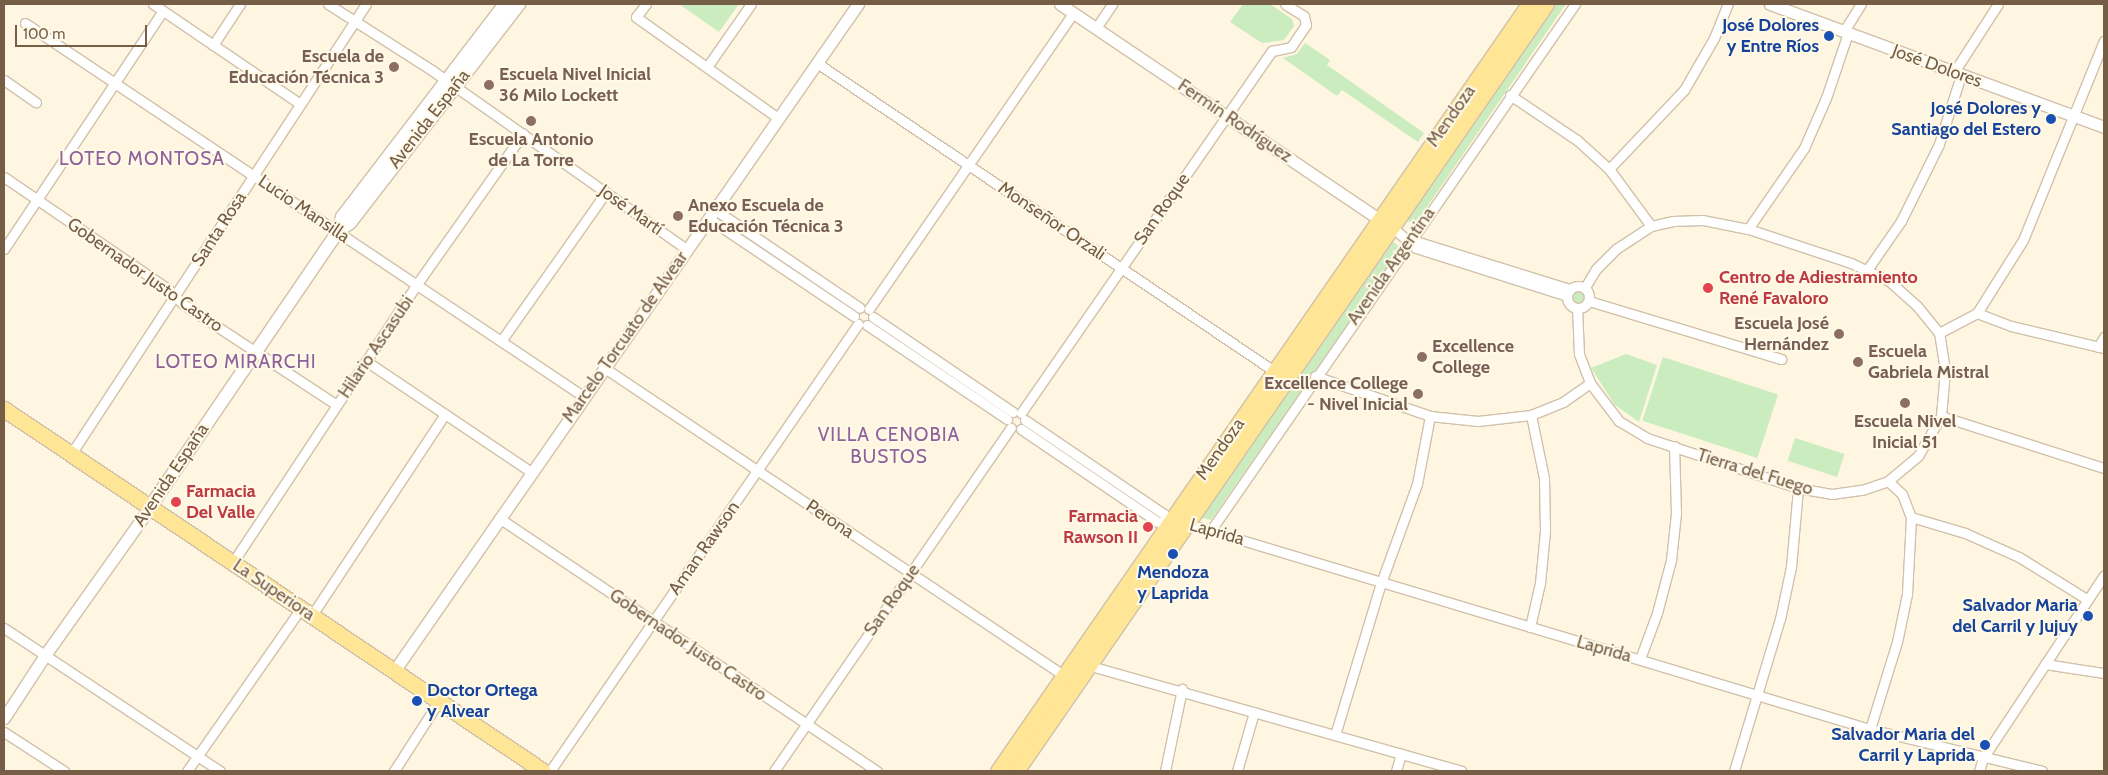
<!DOCTYPE html>
<meta charset="utf-8">
<style>
body{margin:0}
#map{position:relative;width:2108px;height:775px;overflow:hidden;background:#fef6e1;font-family:Cabin,sans-serif}
div>[style]{position:absolute}
.green>*{inset:0;background:#cbecbf;transform-origin:0 0}
.round{border-radius:50%}
.roads{filter:drop-shadow(1px 0 #d1c1aa) drop-shadow(-1px 0 #d1c1aa) drop-shadow(0 1px #d1c1aa) drop-shadow(0 -1px #d1c1aa)}
.minor>*{height:9px;margin:-4.5px;padding:0 4.5px;transform-origin:4.5px;border-radius:4.5px;background:#fff}
.minor>.ring{margin:-4.5px;padding:0;box-sizing:content-box;background:none;border:9px solid #fff;border-radius:50%}
.tertiary>*{height:11px;margin:-5.5px;padding:0 5.5px;transform-origin:5.5px;border-radius:5.5px;background:#fff}
.secondary>*{height:12px;margin:-6px;padding:0 6px;transform-origin:6px;border-radius:6px;background:#fff}
.primary>*{height:15px;margin:-7.5px;padding:0 7.5px;transform-origin:7.5px;border-radius:7.5px;background:#ffe696}
.dots>*{width:14px;height:14px;translate:-50% -50%;box-sizing:border-box;border:2px solid #fff9e8;border-radius:50%}
span{translate:-50% -50%;white-space:nowrap;text-align:center;line-height:1.15;-webkit-text-stroke:4px #fff9e8;paint-order:stroke}
.transit-label{font-size:18px;color:#164399;font-weight:700}
.right{translate:-100% -50%;text-align:right}
.left{translate:0 -50%;text-align:left}
.education-label{font-size:18px;color:#785e54;font-weight:700}
.street-label{font-size:18px;color:#765e46}
.health-label{font-size:18px;color:#be3a42;font-weight:700}
.neighbourhood-label{font-size:19px;color:#8f619a;letter-spacing:1px}
.frame{position:absolute;inset:0;border:5px solid #765e46;pointer-events:none}
.scale{position:absolute;left:15px;top:25px;width:132px;height:22px;box-sizing:border-box;border:2px solid #765e46;border-top:0;padding-left:6px;font-size:15px;line-height:18px;white-space:nowrap;color:#765e46;-webkit-text-stroke:4px #fff9e8;paint-order:stroke}
</style>
<div id="map">
<div class="green">
<div style="clip-path:polygon(679px 4px,739px 4px,719px 32px)"></div>
<div style="clip-path:polygon(1243px 4px,1270px 4px,1292px 19px,1294px 26px,1284px 40px,1262px 43px,1230px 22px)"></div>
<div style="clip-path:polygon(1552px 4px,1566px 4px,1416px 223px,1407px 221px)"></div>
<div style="clip-path:polygon(1305px 43px,1330px 60px,1327px 65px,1424px 133px,1418px 142px,1342px 90px,1337px 96px,1283px 58px,1297px 54px)"></div>
<div style="clip-path:polygon(723px 220px,853px 307px,852px 309px,721px 222px)"></div>
<div style="clip-path:polygon(1393px 242px,1399px 246px,1399px 251px,1211px 520px,1202px 518px)"></div>
<div class="round" style="left:1571px;top:290px;width:14px;height:14px"></div>
<div style="clip-path:polygon(877px 324px,1005px 411px,1005px 412px,875px 327px)"></div>
<div style="clip-path:polygon(1626px 354px,1657px 365px,1639px 422px,1615px 405px,1591px 368px)"></div>
<div style="left:1663px;top:357px;width:121px;height:67px;rotate:18deg"></div>
<div style="clip-path:polygon(1030px 427px,1154px 511px,1153px 513px,1028px 430px)"></div>
<div style="left:1795px;top:438px;width:52px;height:24px;rotate:18deg"></div>
</div>
<div class="roads">
<div class="minor">
<div style="left:153px;top:4px;width:178px;rotate:34.2deg"></div>
<div style="left:328px;top:4px;width:125px;rotate:32.5deg"></div>
<div style="left:433px;top:71px;width:309px;rotate:35.1deg"></div>
<div style="left:646px;top:4px;width:16px;rotate:128deg"></div>
<div style="left:636px;top:17px;width:174px;rotate:35.4deg"></div>
<div style="left:25px;top:23px;width:671px;rotate:33.76deg"></div>
<div style="left:1096px;top:28px;width:29px;rotate:-56deg"></div>
<div style="left:1844px;top:31px;width:32px;rotate:-58deg"></div>
<div style="left:213px;top:45px;width:49px;rotate:-56.6deg"></div>
<div style="left:817px;top:63px;width:555px;rotate:33.98deg"></div>
<div style="left:707px;top:67px;width:77px;rotate:-55.1deg"></div>
<div style="left:1954px;top:72px;width:81px;rotate:-57.1deg"></div>
<div style="left:4px;top:80px;width:39px;rotate:35deg"></div>
<div style="left:1510px;top:95px;width:81px;rotate:33.9deg"></div>
<div style="left:1577px;top:140px;width:43px;rotate:42.2deg"></div>
<div style="left:1609px;top:169px;width:71px;rotate:53.6deg"></div>
<div style="left:1609px;top:169px;width:109px;rotate:-46.5deg"></div>
<div style="left:1684px;top:90px;width:60px;rotate:-60deg"></div>
<div style="left:1714px;top:38px;width:37px;rotate:-68deg"></div>
<div style="left:4px;top:177px;width:199px;rotate:34.3deg"></div>
<div style="left:168px;top:289px;width:21px;rotate:45deg"></div>
<div style="left:183px;top:304px;width:184px;rotate:33.3deg"></div>
<div style="left:714px;top:209px;width:176px;rotate:34.1deg"></div>
<div style="left:708px;top:218px;width:176px;rotate:33.9deg"></div>
<div style="left:1392px;top:227px;width:32px;rotate:41deg"></div>
<div style="left:1416px;top:248px;width:158px;rotate:17.6deg"></div>
<div style="left:1748px;top:229px;width:98px;rotate:-55.3deg"></div>
<div style="left:1804px;top:148px;width:55px;rotate:-66.3deg"></div>
<div style="left:1826px;top:98px;width:69px;rotate:-71.3deg"></div>
<div style="left:1409px;top:239px;width:169px;rotate:17.3deg"></div>
<div style="left:4px;top:249px;width:286px;rotate:-56.3deg"></div>
<div style="left:1867px;top:270px;width:60px;rotate:-55.2deg"></div>
<div style="left:1901px;top:221px;width:86px;rotate:-63.7deg"></div>
<div style="left:1939px;top:144px;width:72px;rotate:-72.3deg"></div>
<div class="ring" style="left:1567px;top:286px;width:13px;height:13px"></div>
<div style="left:1589px;top:301px;width:201px;rotate:16.8deg"></div>
<div style="left:1577px;top:308px;width:46px;rotate:87.5deg"></div>
<div style="left:1579px;top:354px;width:31px;rotate:69deg"></div>
<div style="left:1590px;top:383px;width:48px;rotate:52.7deg"></div>
<div style="left:1619px;top:421px;width:33px;rotate:31deg"></div>
<div style="left:1647px;top:438px;width:159px;rotate:18.3deg"></div>
<div style="left:1798px;top:488px;width:35px;rotate:10deg"></div>
<div style="left:1832px;top:494px;width:30px;rotate:-8deg"></div>
<div style="left:1862px;top:490px;width:28px;rotate:-19deg"></div>
<div style="left:1888px;top:481px;width:39px;rotate:-40deg"></div>
<div style="left:1918px;top:456px;width:46px;rotate:-60.1deg"></div>
<div style="left:1941px;top:416px;width:46px;rotate:-85deg"></div>
<div style="left:1945px;top:370px;width:37px;rotate:-99deg"></div>
<div style="left:1939px;top:333px;width:35px;rotate:-129deg"></div>
<div style="left:1917px;top:306px;width:38px;rotate:-138deg"></div>
<div style="left:1889px;top:281px;width:42px;rotate:-154.7deg"></div>
<div style="left:1851px;top:263px;width:108px;rotate:-161.7deg"></div>
<div style="left:1748px;top:229px;width:47px;rotate:-168.9deg"></div>
<div style="left:1702px;top:220px;width:29px;rotate:178deg"></div>
<div style="left:1673px;top:221px;width:23px;rotate:167deg"></div>
<div style="left:1651px;top:226px;width:42px;rotate:146.7deg"></div>
<div style="left:1616px;top:249px;width:28px;rotate:135deg"></div>
<div style="left:1596px;top:269px;width:21px;rotate:121deg"></div>
<div style="left:869px;top:309px;width:359px;rotate:-55.4deg"></div>
<div style="left:1977px;top:313px;width:36px;rotate:21deg"></div>
<div style="left:2011px;top:326px;width:96px;rotate:13.3deg"></div>
<div style="left:873px;top:317px;width:169px;rotate:34.2deg"></div>
<div style="left:867px;top:325px;width:169px;rotate:33.9deg"></div>
<div style="left:1939px;top:333px;width:43px;rotate:-27.8deg"></div>
<div style="left:1977px;top:313px;width:86px;rotate:-57.8deg"></div>
<div style="left:2023px;top:240px;width:215px;rotate:-67.9deg"></div>
<div style="left:501px;top:341px;width:182px;rotate:-54.8deg"></div>
<div style="left:2098px;top:347px;width:12px;rotate:-59deg"></div>
<div style="left:366px;top:361px;width:199px;rotate:33.9deg"></div>
<div style="left:603px;top:367px;width:557px;rotate:33.8deg"></div>
<div style="left:1315px;top:376px;width:122px;rotate:19.2deg"></div>
<div style="left:1430px;top:416px;width:48px;rotate:5.9deg"></div>
<div style="left:1478px;top:421px;width:53px;rotate:-6.5deg"></div>
<div style="left:1531px;top:415px;width:35px;rotate:-22deg"></div>
<div style="left:1563px;top:402px;width:33px;rotate:-35deg"></div>
<div style="left:1021px;top:413px;width:441px;rotate:-55.3deg"></div>
<div style="left:1272px;top:51px;width:19px;rotate:-12deg"></div>
<div style="left:1291px;top:47px;width:27px;rotate:-56deg"></div>
<div style="left:1306px;top:25px;width:9px;rotate:-103deg"></div>
<div style="left:1304px;top:16px;width:22px;rotate:-148deg"></div>
<div style="left:1941px;top:416px;width:171px;rotate:17.7deg"></div>
<div style="left:1025px;top:420px;width:168px;rotate:34.1deg"></div>
<div style="left:1164px;top:514px;width:10px;rotate:61deg"></div>
<div style="left:1021px;top:429px;width:166px;rotate:34.2deg"></div>
<div style="left:1158px;top:522px;width:14px;rotate:4deg"></div>
<div style="left:71px;top:454px;width:538px;rotate:-56.75deg"></div>
<div style="left:1888px;top:481px;width:19px;rotate:43deg"></div>
<div style="left:1902px;top:494px;width:25px;rotate:69deg"></div>
<div style="left:1911px;top:517px;width:56px;rotate:16.5deg"></div>
<div style="left:1965px;top:533px;width:59px;rotate:24deg"></div>
<div style="left:2019px;top:557px;width:81px;rotate:31.9deg"></div>
<div style="left:499px;top:518px;width:455px;rotate:33.8deg"></div>
<div style="left:1185px;top:523px;width:715px;rotate:16.74deg"></div>
<div style="left:1870px;top:729px;width:177px;rotate:13.7deg"></div>
<div style="left:1211px;top:530px;width:640px;rotate:-55.32deg"></div>
<div style="left:233px;top:562px;width:333px;rotate:-56.5deg"></div>
<div style="left:417px;top:284px;width:184px;rotate:-54.8deg"></div>
<div style="left:312px;top:615px;width:241px;rotate:-56.5deg"></div>
<div style="left:1530px;top:627px;width:45px;rotate:-77.2deg"></div>
<div style="left:1540px;top:583px;width:52px;rotate:-84.5deg"></div>
<div style="left:1545px;top:531px;width:53px;rotate:-91.1deg"></div>
<div style="left:1544px;top:478px;width:64px;rotate:-101.7deg"></div>
<div style="left:4px;top:628px;width:259px;rotate:33.5deg"></div>
<div style="left:1640px;top:659px;width:49px;rotate:-69.7deg"></div>
<div style="left:1657px;top:613px;width:55px;rotate:-75.2deg"></div>
<div style="left:1671px;top:560px;width:47px;rotate:-83.9deg"></div>
<div style="left:1676px;top:513px;width:67px;rotate:-91.7deg"></div>
<div style="left:2045px;top:664px;width:60px;rotate:8.7deg"></div>
<div style="left:1087px;top:665px;width:389px;rotate:15.8deg"></div>
<div style="left:1870px;top:729px;width:91px;rotate:-72.8deg"></div>
<div style="left:1897px;top:642px;width:49px;rotate:-78.2deg"></div>
<div style="left:1907px;top:594px;width:77px;rotate:-87deg"></div>
<div style="left:4px;top:732px;width:72px;rotate:33deg"></div>
<div style="left:1335px;top:735px;width:159px;rotate:-73.2deg"></div>
<div style="left:1381px;top:583px;width:105px;rotate:-70deg"></div>
<div style="left:1417px;top:484px;width:69px;rotate:-79.2deg"></div>
<div style="left:187px;top:771px;width:199px;rotate:-55deg"></div>
<div style="left:394px;top:771px;width:83px;rotate:-57.3deg"></div>
<div style="left:550px;top:771px;width:543px;rotate:-55.43deg"></div>
<div style="left:774px;top:771px;width:417px;rotate:-55.4deg"></div>
<div style="left:1165px;top:771px;width:84px;rotate:-78.3deg"></div>
<div style="left:1237px;top:771px;width:61px;rotate:-73.9deg"></div>
<div style="left:1396px;top:771px;width:18px;rotate:-74deg"></div>
<div style="left:1734px;top:771px;width:159px;rotate:-73.2deg"></div>
<div style="left:1780px;top:619px;width:53px;rotate:-78.1deg"></div>
<div style="left:1791px;top:567px;width:79px;rotate:-84.9deg"></div>
<div style="left:1979px;top:771px;width:14px;rotate:-73deg"></div>
<div style="left:1983px;top:758px;width:219px;rotate:-56.5deg"></div>
</div>
<div class="tertiary">
<div style="left:1060px;top:4px;width:393px;rotate:34deg"></div>
<div style="left:1770px;top:4px;width:356px;rotate:20.2deg"></div>
<div style="left:394px;top:671px;width:813px;rotate:-55.18deg"></div>
<div style="left:4px;top:718px;width:75px;rotate:-56.9deg"></div>
<div style="left:45px;top:655px;width:181px;rotate:-54.6deg"></div>
</div>
<div class="secondary">
<div style="left:338px;top:231px;width:14px;rotate:-34deg"></div>
<div style="left:350px;top:223px;width:277px;rotate:-52.3deg"></div>
<div style="left:150px;top:507px;width:334px;rotate:-55.7deg"></div>
<div style="left:338px;top:231px;width:15px;rotate:-74deg"></div>
<div style="left:342px;top:217px;width:268px;rotate:-52.6deg"></div>
</div>
<div class="primary">
<div style="left:4px;top:409px;width:649px;rotate:33.89deg"></div>
<div style="left:998px;top:771px;width:933px;rotate:-55.3deg"></div>
<div style="left:1016px;top:771px;width:932px;rotate:-55.36deg"></div>
</div>
</div>
<div class="dots">
<div style="left:1829px;top:36px;background:#1a4fb4"></div>
<div style="left:394px;top:67px;background:#8d6e63"></div>
<div style="left:489px;top:85px;background:#8d6e63"></div>
<div style="left:2051px;top:119px;background:#1a4fb4"></div>
<div style="left:531px;top:121px;background:#8d6e63"></div>
<div style="left:678px;top:216px;background:#8d6e63"></div>
<div style="left:1708px;top:288px;background:#e0444e"></div>
<div style="left:1839px;top:334px;background:#8d6e63"></div>
<div style="left:1422px;top:357px;background:#8d6e63"></div>
<div style="left:1858px;top:362px;background:#8d6e63"></div>
<div style="left:1418px;top:394px;background:#8d6e63"></div>
<div style="left:1905px;top:403px;background:#8d6e63"></div>
<div style="left:176px;top:502px;background:#e0444e"></div>
<div style="left:1148px;top:527px;background:#e0444e"></div>
<div style="left:1173px;top:554px;background:#1a4fb4"></div>
<div style="left:2088px;top:616px;background:#1a4fb4"></div>
<div style="left:417px;top:701px;background:#1a4fb4"></div>
<div style="left:1985px;top:745px;background:#1a4fb4"></div>
</div>
<div class="transit-label">
<span class="right" style="left:1819px;top:36px">José Dolores<br>y Entre Ríos</span>
<span class="right" style="left:2041px;top:119px">José Dolores y<br>Santiago del Estero</span>
<span style="left:1173px;top:583px">Mendoza<br>y Laprida</span>
<span class="right" style="left:2078px;top:616px">Salvador Maria<br>del Carril y Jujuy</span>
<span class="left" style="left:427px;top:701px">Doctor Ortega<br>y Alvear</span>
<span class="right" style="left:1975px;top:745px">Salvador Maria del<br>Carril y Laprida</span>
</div>
<div class="education-label">
<span class="right" style="left:384px;top:67px">Escuela de<br>Educación Técnica 3</span>
<span class="left" style="left:499px;top:85px">Escuela Nivel Inicial<br>36 Milo Lockett</span>
<span style="left:531px;top:150px">Escuela Antonio<br>de La Torre</span>
<span class="left" style="left:688px;top:216px">Anexo Escuela de<br>Educación Técnica 3</span>
<span class="right" style="left:1829px;top:334px">Escuela José<br>Hernández</span>
<span class="left" style="left:1432px;top:357px">Excellence<br>College</span>
<span class="left" style="left:1868px;top:362px">Escuela<br>Gabriela Mistral</span>
<span class="right" style="left:1408px;top:394px">Excellence College<br>- Nivel Inicial</span>
<span style="left:1905px;top:432px">Escuela Nivel<br>Inicial 51</span>
</div>
<div class="street-label">
<span style="left:1937px;top:66px;rotate:20deg">José Dolores</span>
<span style="left:1451px;top:116px;rotate:-55deg">Mendoza</span>
<span style="left:429px;top:119px;rotate:-52deg">Avenida España</span>
<span style="left:1235px;top:121px;rotate:34deg">Fermín Rodríguez</span>
<span style="left:304px;top:209px;rotate:34deg">Lucio Mansilla</span>
<span style="left:1162px;top:209px;rotate:-55deg">San Roque</span>
<span style="left:631px;top:210px;rotate:35deg">José Martí</span>
<span style="left:1052px;top:221px;rotate:34deg">Monseñor Orzali</span>
<span style="left:219px;top:229px;rotate:-57deg">Santa Rosa</span>
<span style="left:1391px;top:266px;rotate:-55deg">Avenida Argentina</span>
<span style="left:145px;top:275px;rotate:35deg">Gobernador Justo Castro</span>
<span style="left:625px;top:337px;rotate:-55deg">Marcelo Torcuato de Alvear</span>
<span style="left:376px;top:347px;rotate:-56deg">Hilario Ascasubi</span>
<span style="left:1220px;top:449px;rotate:-55deg">Mendoza</span>
<span style="left:1755px;top:472px;rotate:17deg">Tierra del Fuego</span>
<span style="left:171px;top:475px;rotate:-56deg">Avenida España</span>
<span style="left:830px;top:519px;rotate:34deg">Perona</span>
<span style="left:1217px;top:532px;rotate:16deg">Laprida</span>
<span style="left:704px;top:548px;rotate:-55deg">Aman Rawson</span>
<span style="left:274px;top:590px;rotate:34deg">La Superiora</span>
<span style="left:892px;top:600px;rotate:-55deg">San Roque</span>
<span style="left:688px;top:645px;rotate:34deg">Gobernador Justo Castro</span>
<span style="left:1604px;top:649px;rotate:16deg">Laprida</span>
</div>
<div class="health-label">
<span class="left" style="left:1719px;top:288px">Centro de Adiestramiento<br>René Favaloro</span>
<span class="left" style="left:186px;top:502px">Farmacia<br>Del Valle</span>
<span class="right" style="left:1138px;top:527px">Farmacia<br>Rawson II</span>
</div>
<div class="neighbourhood-label">
<span style="left:142px;top:159px">LOTEO MONTOSA</span>
<span style="left:236px;top:362px">LOTEO MIRARCHI</span>
<span style="left:889px;top:446px">VILLA CENOBIA<br>BUSTOS</span>
</div>
<div class="frame"></div>
<div class="scale">100 m</div>
</div>
